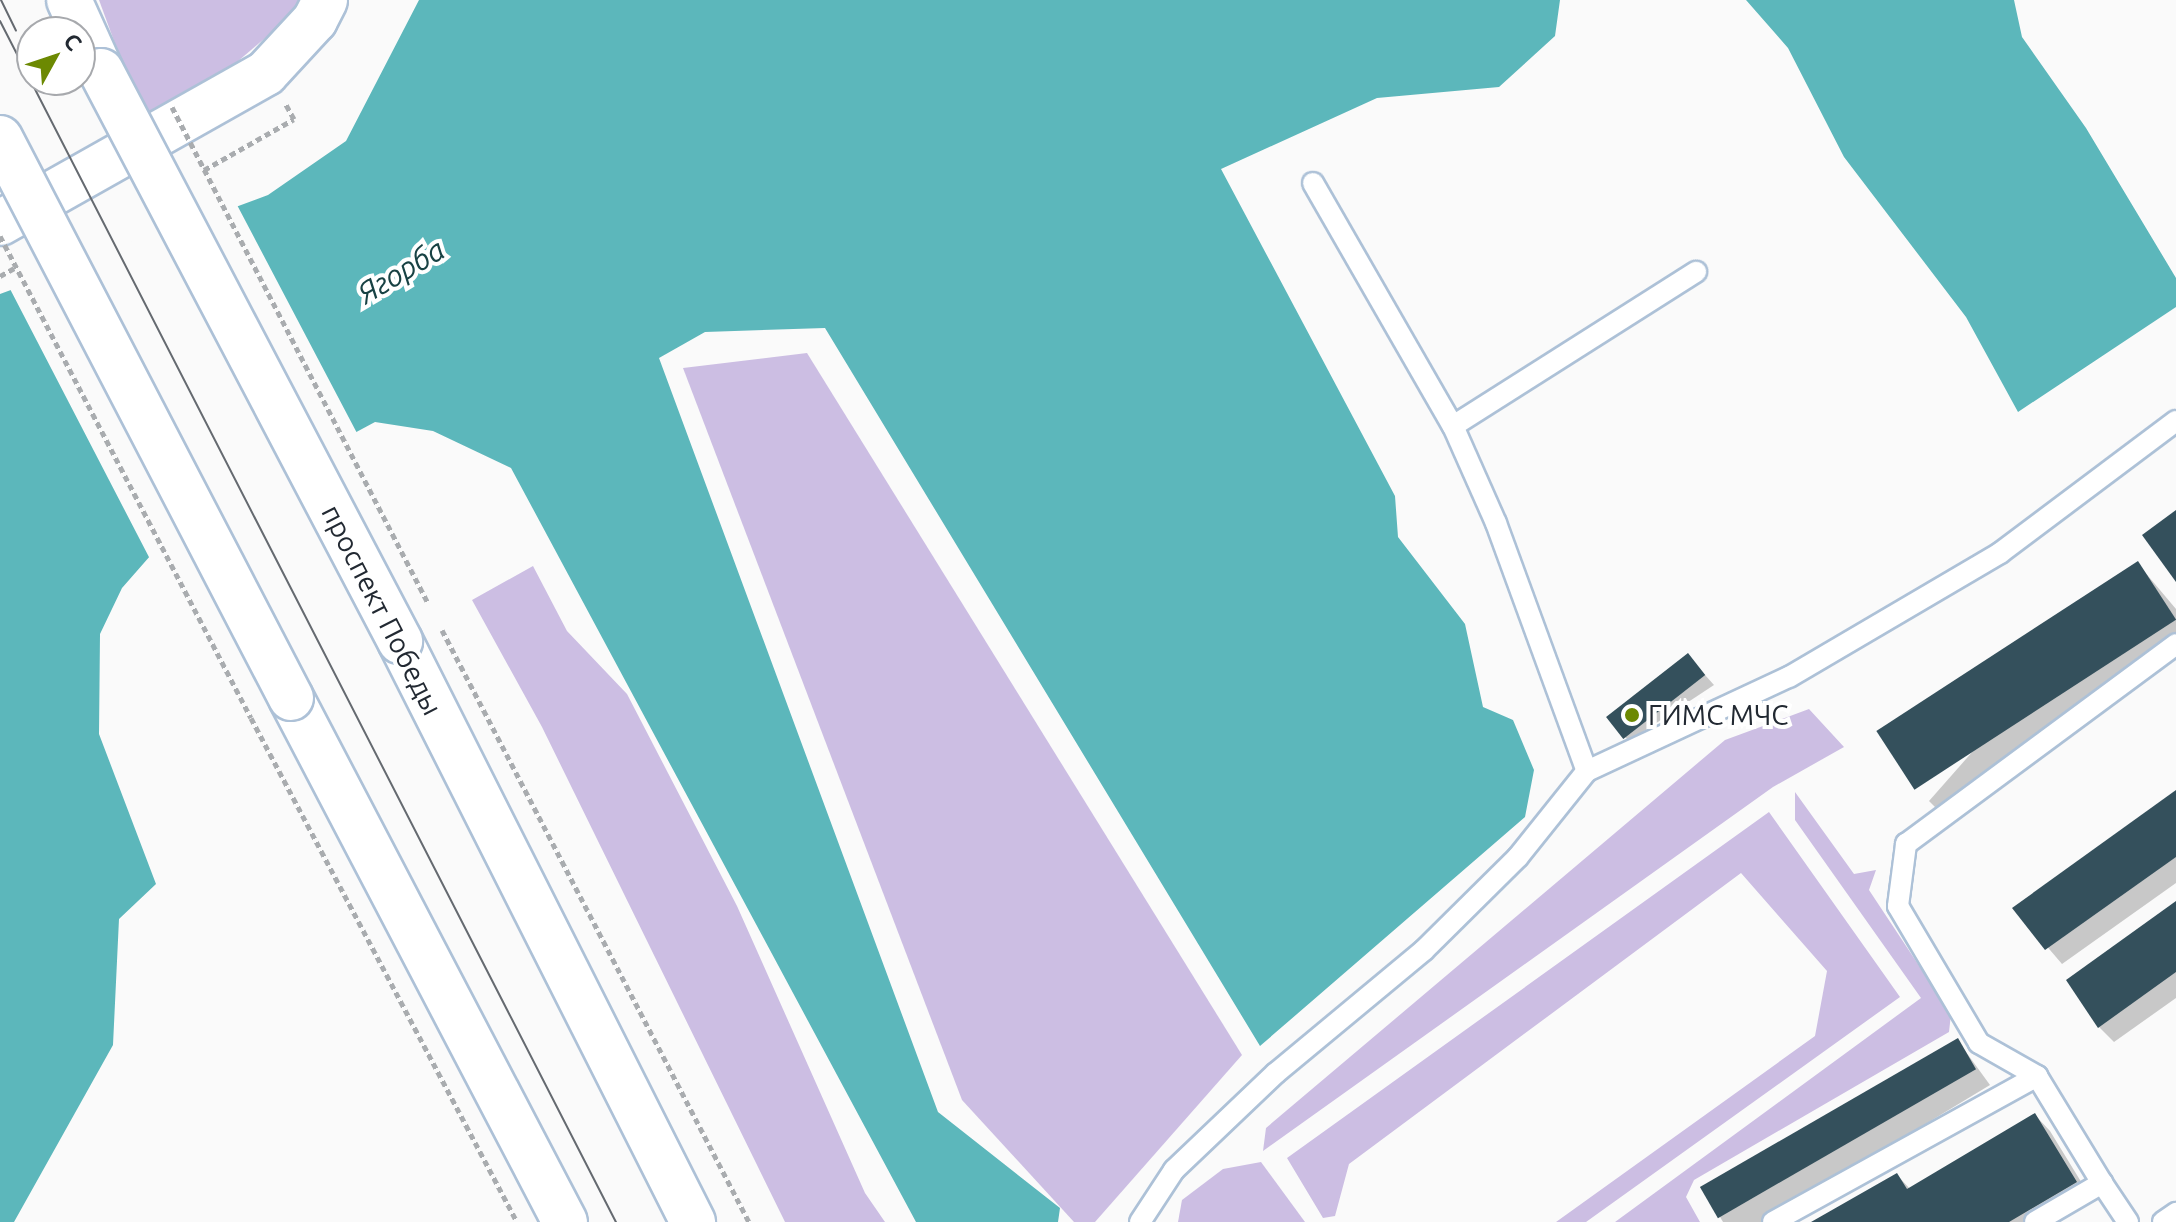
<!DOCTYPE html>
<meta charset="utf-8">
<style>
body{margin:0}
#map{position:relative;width:2176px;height:1222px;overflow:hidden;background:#fafafa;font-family:Ubuntu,sans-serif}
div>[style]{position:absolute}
.green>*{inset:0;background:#ccbee3}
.water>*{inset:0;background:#5cb7bb}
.pier>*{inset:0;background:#fafafa}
.shadow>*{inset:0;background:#0003}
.building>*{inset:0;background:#34505c;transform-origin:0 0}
.path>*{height:5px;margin-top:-2.5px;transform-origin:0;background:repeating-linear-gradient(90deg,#a9acaf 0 6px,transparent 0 10px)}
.roads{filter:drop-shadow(2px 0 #adc1d7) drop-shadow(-2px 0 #adc1d7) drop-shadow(0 2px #adc1d7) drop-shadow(0 -2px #adc1d7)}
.service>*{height:20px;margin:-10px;padding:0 10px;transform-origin:10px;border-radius:10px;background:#fff}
.primary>*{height:44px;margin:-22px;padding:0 22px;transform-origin:22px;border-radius:22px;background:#fff}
.tram>*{height:2px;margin:-1px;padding:0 1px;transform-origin:1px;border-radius:1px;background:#656a70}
.path-bridge>*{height:5px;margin-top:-2.5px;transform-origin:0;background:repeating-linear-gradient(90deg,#a9acaf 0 6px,transparent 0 10px)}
.bridges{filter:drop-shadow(2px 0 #adc1d7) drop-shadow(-2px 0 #adc1d7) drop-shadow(0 2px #adc1d7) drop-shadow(0 -2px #adc1d7)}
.primary-bridge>*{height:44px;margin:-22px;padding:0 22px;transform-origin:22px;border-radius:22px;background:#fff}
.dots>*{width:22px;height:22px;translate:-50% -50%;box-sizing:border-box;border:4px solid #fff;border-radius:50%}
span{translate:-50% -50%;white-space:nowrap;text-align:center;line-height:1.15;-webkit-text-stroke:8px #fff;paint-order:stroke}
.street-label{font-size:28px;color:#222932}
.poi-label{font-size:28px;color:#222932}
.left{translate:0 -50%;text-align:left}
.water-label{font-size:30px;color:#184244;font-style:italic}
.north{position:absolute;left:16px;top:16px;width:80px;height:80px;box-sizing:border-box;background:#fff;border:2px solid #a7a9ad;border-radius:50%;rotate:50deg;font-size:22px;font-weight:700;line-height:32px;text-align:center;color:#222932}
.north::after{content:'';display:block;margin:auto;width:28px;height:36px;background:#6c8902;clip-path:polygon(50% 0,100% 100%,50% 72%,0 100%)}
</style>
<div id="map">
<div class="green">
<div style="clip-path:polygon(99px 0,303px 0,299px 9px,209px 86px,146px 128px)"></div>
<div style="clip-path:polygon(807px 353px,1242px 1055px,1095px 1222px,1074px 1222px,962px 1100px,683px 368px)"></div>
<div style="clip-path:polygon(533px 566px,567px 631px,627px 694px,737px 906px,865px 1193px,885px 1222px,785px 1222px,542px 727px,472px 600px)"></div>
<div style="clip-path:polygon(1809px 709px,1844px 747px,1773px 787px,1263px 1151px,1266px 1128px,1725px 740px)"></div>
<div style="clip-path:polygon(1795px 792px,1854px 874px,1876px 870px,1869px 890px,1951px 1014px,1949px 1032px,1694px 1180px,1686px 1197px,1700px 1222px,1615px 1222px,1921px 998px,1795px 820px)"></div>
<div style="clip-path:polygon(1769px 812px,1900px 997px,1586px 1222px,1556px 1222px,1815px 1036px,1827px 971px,1741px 873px,1349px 1164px,1335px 1216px,1323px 1218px,1287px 1158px)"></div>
<div style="clip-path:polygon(1261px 1162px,1305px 1222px,1178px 1222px,1182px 1200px,1223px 1169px)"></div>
</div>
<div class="water">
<div style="clip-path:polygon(419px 0,1560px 0,1555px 36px,1499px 87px,1377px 98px,1221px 169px,1395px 496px,1398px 537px,1465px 624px,1483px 707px,1513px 720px,1534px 770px,1525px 817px,1260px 1046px,825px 328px,705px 332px,659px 358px,938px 1112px,1060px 1208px,1058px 1222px,916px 1222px,511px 468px,433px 431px,375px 422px,172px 531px,122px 588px,100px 634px,99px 734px,156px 884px,119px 919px,113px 1045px,14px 1222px,0 1222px,0 294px,268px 195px,346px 141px)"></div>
<div style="clip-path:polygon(1746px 0,2014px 0,2022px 37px,2086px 128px,2176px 278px,2176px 307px,2018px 412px,1966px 317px,1844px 157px,1788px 48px)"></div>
</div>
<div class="pier">
<div style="clip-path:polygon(236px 203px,358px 435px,175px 534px,151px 561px,9px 287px)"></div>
</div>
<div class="shadow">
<div style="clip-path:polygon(2138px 564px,2176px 609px,2176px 654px,1949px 821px,1929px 801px)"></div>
<div style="clip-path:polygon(1688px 656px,1714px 685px,1629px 741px,1625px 737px)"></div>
<div style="clip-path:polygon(2176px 792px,2176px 883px,2062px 964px,2015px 909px)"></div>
<div style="clip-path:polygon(2176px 904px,2176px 998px,2114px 1042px,2099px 1027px)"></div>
<div style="clip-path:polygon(1958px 1041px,1990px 1085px,1763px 1222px,1723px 1222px,1704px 1190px)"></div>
<div style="clip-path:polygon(2035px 1115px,2050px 1131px,2091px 1198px,2050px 1222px,1815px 1222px,1897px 1175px,1911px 1190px)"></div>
</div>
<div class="building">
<div style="clip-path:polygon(2176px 510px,2176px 582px,2142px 535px)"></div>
<div style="left:2138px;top:561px;width:70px;height:312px;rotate:57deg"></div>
<div style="left:1688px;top:653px;width:28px;height:104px;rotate:52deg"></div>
<div style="clip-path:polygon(2176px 790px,2176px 857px,2045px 950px,2012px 908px)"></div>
<div style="clip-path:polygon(2176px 901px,2176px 972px,2098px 1028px,2066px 980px)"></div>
<div style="left:1958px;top:1038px;width:36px;height:298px;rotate:60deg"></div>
<div style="clip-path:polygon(2035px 1113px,2077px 1182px,2009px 1222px,1811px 1222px,1897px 1173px,1907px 1189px)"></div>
</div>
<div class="path">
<div style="left:204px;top:170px;width:103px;rotate:-29.5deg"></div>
<div style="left:294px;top:119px;width:18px;rotate:-119deg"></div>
<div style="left:0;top:276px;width:18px;rotate:-29deg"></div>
<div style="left:442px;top:630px;width:667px;rotate:62.59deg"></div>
<div style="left:251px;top:718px;width:568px;rotate:62.17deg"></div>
</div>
<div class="roads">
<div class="service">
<div style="left:1313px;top:183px;width:280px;rotate:60.1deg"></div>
<div style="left:1453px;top:426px;width:106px;rotate:66.1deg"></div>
<div style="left:1496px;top:523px;width:264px;rotate:69.9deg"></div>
<div style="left:1453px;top:426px;width:288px;rotate:-32.4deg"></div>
<div style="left:2102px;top:1183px;width:125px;rotate:-121.3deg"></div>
<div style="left:2037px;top:1076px;width:67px;rotate:-150.4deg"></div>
<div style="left:1979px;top:1043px;width:159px;rotate:-120.6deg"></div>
<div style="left:1898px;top:906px;width:63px;rotate:-82.6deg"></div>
<div style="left:1906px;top:844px;width:336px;rotate:-36.5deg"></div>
<div style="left:1140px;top:1222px;width:62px;rotate:-56.8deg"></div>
<div style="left:1174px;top:1170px;width:141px;rotate:-43.6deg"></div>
<div style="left:1276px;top:1073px;width:192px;rotate:-39.7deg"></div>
<div style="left:1424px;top:950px;width:132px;rotate:-44.7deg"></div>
<div style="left:1518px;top:857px;width:110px;rotate:-51.3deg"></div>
<div style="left:1587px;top:771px;width:223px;rotate:-25deg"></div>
<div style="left:1789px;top:677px;width:245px;rotate:-30.4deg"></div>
<div style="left:2000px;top:553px;width:220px;rotate:-36.9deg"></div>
<div style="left:1773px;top:1222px;width:302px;rotate:-28.9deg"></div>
<div style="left:2035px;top:1222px;width:78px;rotate:-30.2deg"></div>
<div style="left:2102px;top:1183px;width:47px;rotate:56.3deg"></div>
<div style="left:2163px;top:1222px;width:16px;rotate:-35deg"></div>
</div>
<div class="primary">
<div style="left:69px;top:0;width:78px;rotate:65.7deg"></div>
<div style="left:0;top:223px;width:305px;rotate:-29.4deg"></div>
<div style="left:266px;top:73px;width:72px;rotate:-47.2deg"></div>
<div style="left:315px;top:20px;width:22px;rotate:-63deg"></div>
<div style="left:400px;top:641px;width:651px;rotate:63.24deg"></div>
<div style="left:291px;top:698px;width:591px;rotate:62.39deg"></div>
</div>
</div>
<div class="tram">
<div style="left:1px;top:0;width:34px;rotate:64deg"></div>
<div style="left:0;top:21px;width:1350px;rotate:62.85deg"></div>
</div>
<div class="path-bridge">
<div style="left:172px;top:107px;width:558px;rotate:62.7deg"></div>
<div style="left:0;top:236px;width:543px;rotate:62.49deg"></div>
</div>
<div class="bridges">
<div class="primary-bridge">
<div style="left:101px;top:71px;width:644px;rotate:62.32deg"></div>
<div style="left:0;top:138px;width:631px;rotate:62.54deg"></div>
</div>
</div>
<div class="dots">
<div style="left:1632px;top:715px;background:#6c8902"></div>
</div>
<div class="street-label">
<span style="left:382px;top:610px;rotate:63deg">проспект Победы</span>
</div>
<div class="poi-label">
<span class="left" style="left:1648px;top:715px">ГИМС МЧС</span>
</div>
<div class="water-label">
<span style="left:401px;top:271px;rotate:-31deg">Ягорба</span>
</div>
<div class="north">С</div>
</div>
